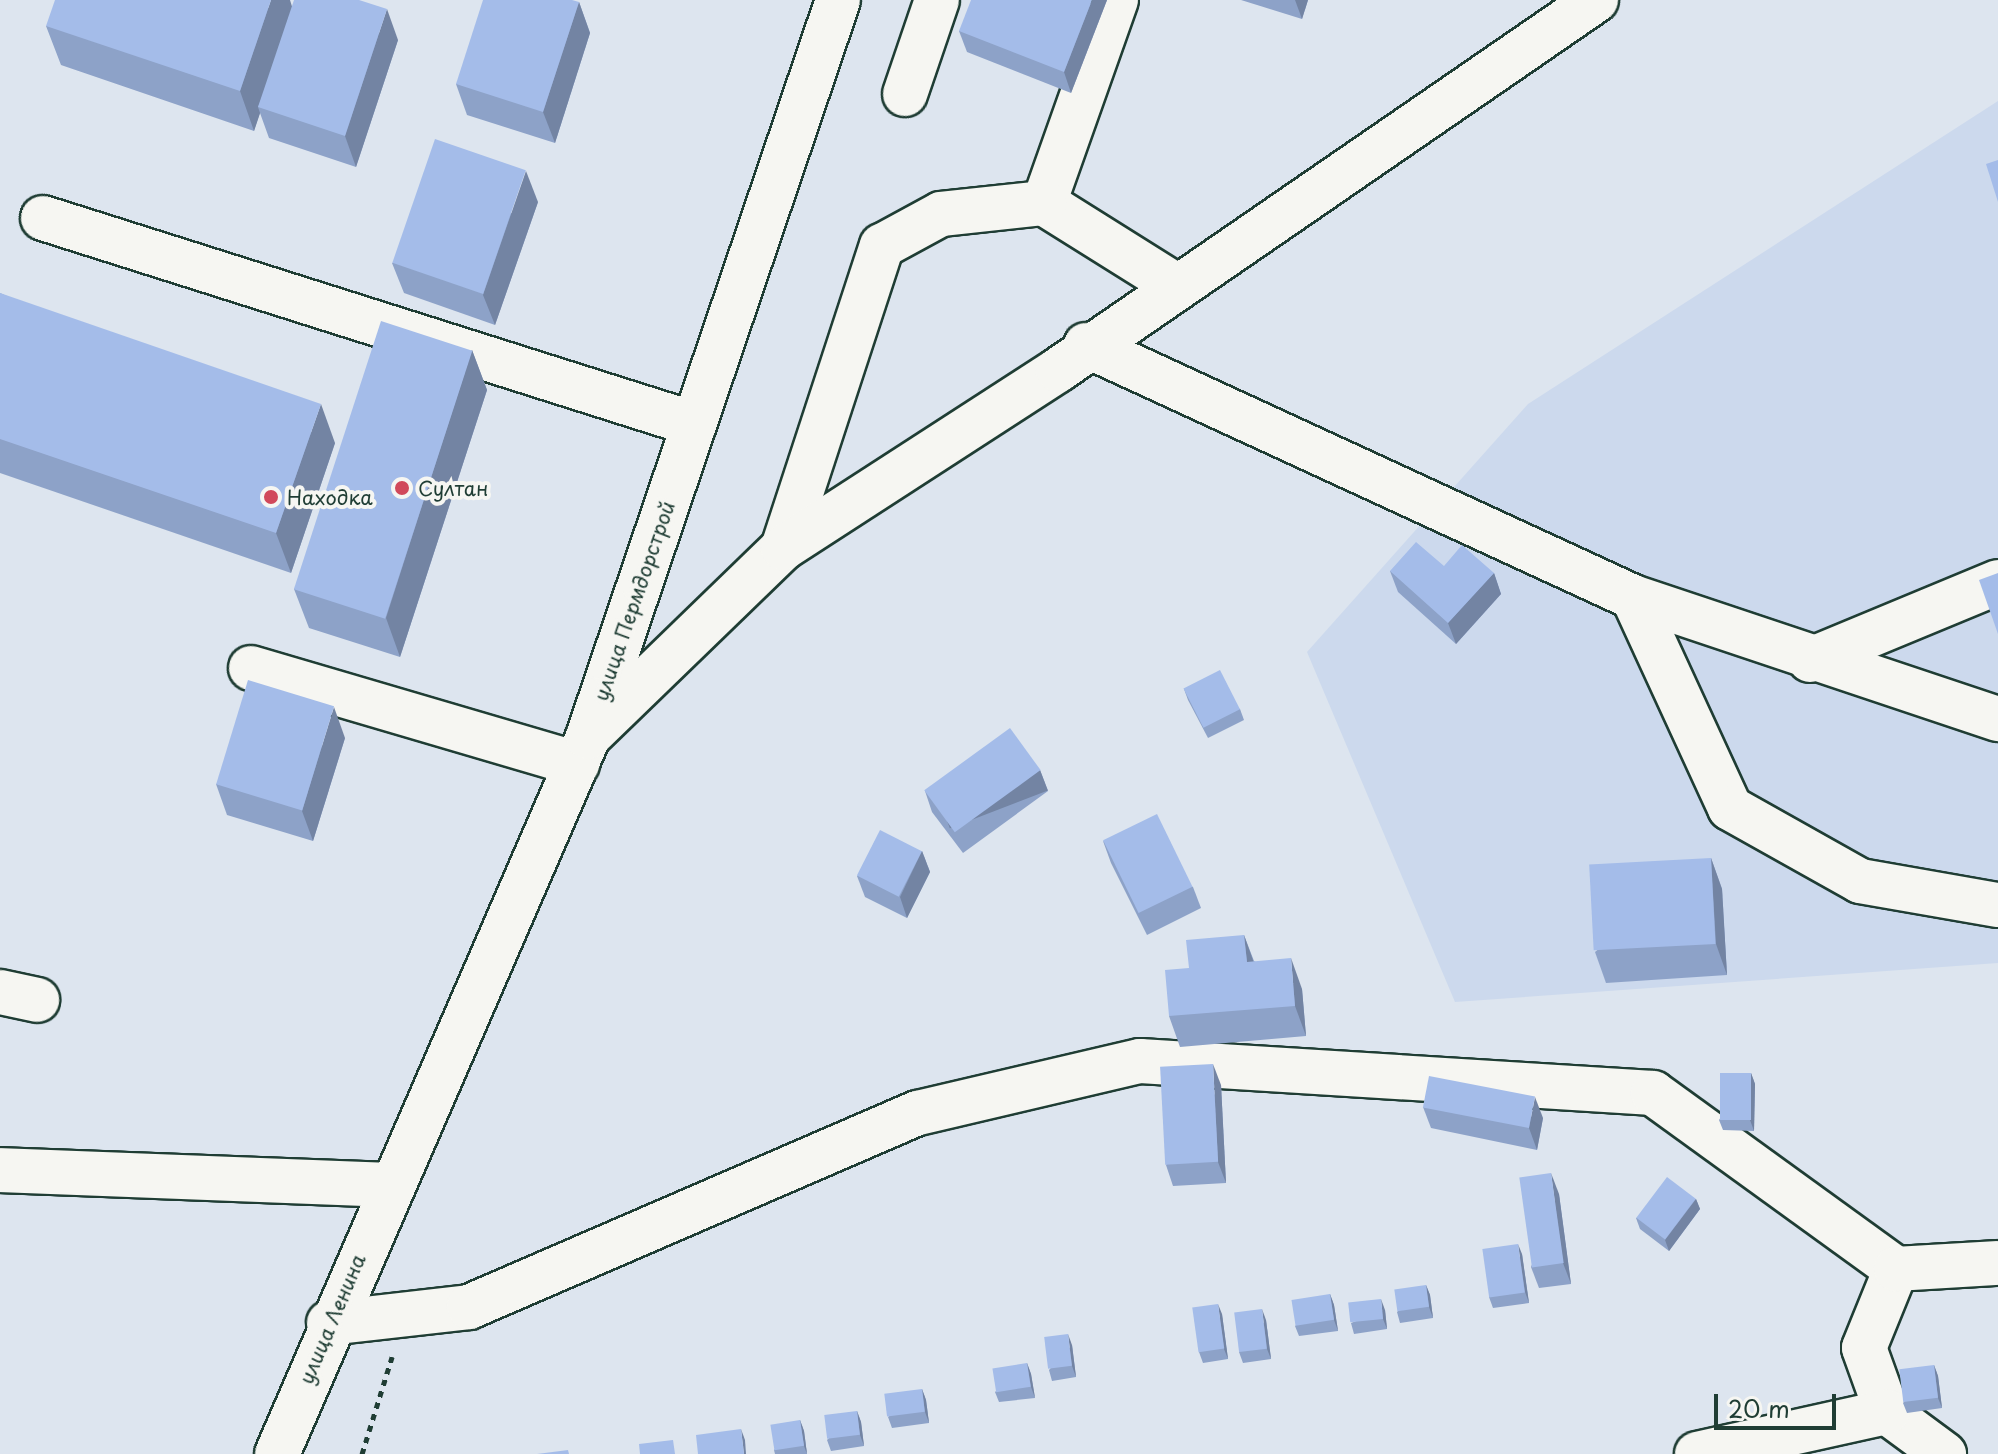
<!DOCTYPE html>
<meta charset="utf-8">
<style>
body{margin:0}
#map{position:relative;width:1998px;height:1454px;overflow:hidden;background:#dde5ef;font-family:"Playpen Sans",sans-serif}
div>[style]{position:absolute}
.built>*{inset:0;background:#ccd9ed}
.path>*{height:5px;margin-top:-2.5px;transform-origin:0;background:repeating-linear-gradient(90deg,#1f3d34 0 6px,transparent 0 12px)}
.roads{filter:drop-shadow(2px 0 #1f3d34) drop-shadow(-2px 0 #1f3d34) drop-shadow(0 2px #1f3d34) drop-shadow(0 -2px #1f3d34)}
.minor>*{height:44px;margin:-22px;padding:0 22px;transform-origin:22px;border-radius:22px;background:#f6f6f2}
.major>*{height:44px;margin:-22px;padding:0 22px;transform-origin:22px;border-radius:22px;background:#f6f6f2}
.wall>*{inset:0;background:#8da2c8}
.shaded-wall>*{inset:0;background:#7384a3;transform-origin:0 0}
.building>*{inset:0;background:#a4bce9;transform-origin:0 0}
.dots>*{width:22px;height:22px;translate:-50% -50%;box-sizing:border-box;border:4px solid #f6f6f2;border-radius:50%}
span{translate:-50% -50%;white-space:nowrap;text-align:center;line-height:1.15;-webkit-text-stroke:8px #f6f6f2;paint-order:stroke}
.poi-label{font-size:20px;color:#1f3d34}
.left{translate:0 -50%;text-align:left}
.street-label{font-size:20px;color:#1f3d34}
.scale{position:absolute;left:1714px;top:1394px;width:122px;height:36px;box-sizing:border-box;border:4px solid #1f3d34;border-top:0;padding-left:10px;font-size:24px;line-height:28px;white-space:nowrap;color:#1f3d34;-webkit-text-stroke:6px #f6f6f2;paint-order:stroke}
</style>
<div id="map">
<div class="built">
<div style="clip-path:polygon(1998px 101px,1998px 963px,1455px 1002px,1307px 652px,1528px 404px)"></div>
</div>
<div class="path">
<div style="left:362px;top:1454px;width:102px;rotate:-72.8deg"></div>
</div>
<div class="roads">
<div class="minor">
<div style="left:1116px;top:0;width:215px;rotate:109.5deg"></div>
<div style="left:1044px;top:203px;width:158px;rotate:32.1deg"></div>
<div style="left:905px;top:94px;width:99px;rotate:-71.2deg"></div>
<div style="left:43px;top:218px;width:683px;rotate:17.56deg"></div>
<div style="left:1086px;top:345px;width:602px;rotate:24.74deg"></div>
<div style="left:1633px;top:597px;width:385px;rotate:18.5deg"></div>
<div style="left:783px;top:548px;width:318px;rotate:-71.9deg"></div>
<div style="left:882px;top:246px;width:67px;rotate:-28.5deg"></div>
<div style="left:941px;top:214px;width:104px;rotate:-6.1deg"></div>
<div style="left:1633px;top:597px;width:232px;rotate:65.3deg"></div>
<div style="left:1730px;top:808px;width:149px;rotate:29.3deg"></div>
<div style="left:1860px;top:881px;width:140px;rotate:9.9deg"></div>
<div style="left:1810px;top:660px;width:204px;rotate:-22.5deg"></div>
<div style="left:251px;top:668px;width:340px;rotate:16.4deg"></div>
<div style="left:588px;top:737px;width:272px;rotate:-44.1deg"></div>
<div style="left:783px;top:548px;width:328px;rotate:-32.9deg"></div>
<div style="left:1058px;top:370px;width:653px;rotate:-34.52deg"></div>
<div style="left:0;top:992px;width:38px;rotate:12deg"></div>
<div style="left:1896px;top:1269px;width:85px;rotate:112.1deg"></div>
<div style="left:1864px;top:1348px;width:68px;rotate:70.2deg"></div>
<div style="left:1887px;top:1412px;width:71px;rotate:36.4deg"></div>
<div style="left:329px;top:1323px;width:141px;rotate:-6.5deg"></div>
<div style="left:469px;top:1307px;width:489px;rotate:-23.4deg"></div>
<div style="left:918px;top:1113px;width:228px;rotate:-13.2deg"></div>
<div style="left:1140px;top:1061px;width:514px;rotate:3.57deg"></div>
<div style="left:1653px;top:1093px;width:300px;rotate:35.9deg"></div>
<div style="left:1896px;top:1269px;width:102px;rotate:-3.4deg"></div>
<div style="left:1697px;top:1454px;width:195px;rotate:-12.5deg"></div>
</div>
<div class="major">
<div style="left:0;top:1170px;width:389px;rotate:2.2deg"></div>
<div style="left:277px;top:1454px;width:782px;rotate:-66.55deg"></div>
<div style="left:588px;top:737px;width:778px;rotate:-71.26deg"></div>
</div>
</div>
<div class="wall">
<div style="clip-path:polygon(1107px 0,1071px 93px,967px 52px,959px 31px)"></div>
<div style="clip-path:polygon(1241px 0,1308px 0,1302px 19px)"></div>
<div style="clip-path:polygon(579px 2px,590px 33px,555px 143px,467px 115px,456px 84px)"></div>
<div style="clip-path:polygon(292px 6px,398px 40px,356px 167px,269px 138px,260px 113px,254px 131px,61px 65px,46px 26px)"></div>
<div style="clip-path:polygon(538px 202px,495px 325px,404px 293px,392px 263px)"></div>
<div style="clip-path:polygon(0 293px,335px 443px,291px 573px,0 473px)"></div>
<div style="clip-path:polygon(472px 350px,487px 390px,400px 657px,309px 628px,294px 589px)"></div>
<div style="clip-path:polygon(1444px 566px,1494px 573px,1501px 594px,1456px 644px,1398px 592px,1390px 571px)"></div>
<div style="clip-path:polygon(1184px 689px,1240px 709px,1244px 720px,1208px 738px,1188px 700px)"></div>
<div style="clip-path:polygon(345px 738px,313px 841px,227px 815px,216px 784px)"></div>
<div style="clip-path:polygon(1040px 770px,1048px 791px,963px 853px,932px 812px,925px 791px)"></div>
<div style="clip-path:polygon(1103px 841px,1193px 887px,1201px 908px,1147px 935px,1111px 863px)"></div>
<div style="clip-path:polygon(922px 851px,930px 872px,907px 918px,865px 897px,857px 876px)"></div>
<div style="clip-path:polygon(1711px 858px,1722px 889px,1727px 975px,1606px 983px,1595px 952px)"></div>
<div style="clip-path:polygon(1244px 935px,1254px 961px,1302px 989px,1306px 1036px,1180px 1047px,1169px 1016px,1189px 968px)"></div>
<div style="clip-path:polygon(1751px 1073px,1755px 1084px,1754px 1131px,1723px 1130px,1719px 1120px)"></div>
<div style="clip-path:polygon(1221px 1085px,1226px 1183px,1173px 1186px,1166px 1165px)"></div>
<div style="clip-path:polygon(1423px 1107px,1543px 1118px,1537px 1150px,1431px 1128px)"></div>
<div style="clip-path:polygon(1559px 1194px,1571px 1284px,1539px 1288px,1531px 1267px)"></div>
<div style="clip-path:polygon(1696px 1199px,1700px 1209px,1669px 1251px,1640px 1229px,1636px 1218px)"></div>
<div style="clip-path:polygon(1522px 1254px,1529px 1303px,1493px 1308px,1489px 1297px)"></div>
<div style="clip-path:polygon(1426px 1285px,1430px 1295px,1433px 1318px,1400px 1323px,1397px 1312px)"></div>
<div style="clip-path:polygon(1330px 1294px,1334px 1305px,1338px 1331px,1299px 1336px,1295px 1326px)"></div>
<div style="clip-path:polygon(1385px 1310px,1387px 1329px,1354px 1334px,1351px 1323px)"></div>
<div style="clip-path:polygon(1222px 1314px,1228px 1359px,1203px 1363px,1199px 1352px)"></div>
<div style="clip-path:polygon(1266px 1320px,1271px 1359px,1243px 1363px,1239px 1352px)"></div>
<div style="clip-path:polygon(1072px 1345px,1076px 1377px,1052px 1381px,1049px 1370px)"></div>
<div style="clip-path:polygon(1027px 1363px,1031px 1374px,1035px 1398px,999px 1402px,995px 1392px)"></div>
<div style="clip-path:polygon(1934px 1365px,1938px 1376px,1942px 1408px,1907px 1413px,1903px 1403px)"></div>
<div style="clip-path:polygon(922px 1389px,926px 1400px,929px 1423px,892px 1428px,888px 1417px)"></div>
<div style="clip-path:polygon(857px 1411px,861px 1422px,864px 1446px,831px 1451px,827px 1440px)"></div>
<div style="clip-path:polygon(800px 1420px,804px 1431px,807px 1454px,775px 1454px,774px 1450px)"></div>
</div>
<div class="shaded-wall">
<div style="clip-path:polygon(271px 0,290px 0,294px 13px,258px 107px,260px 113px,254px 131px,240px 91px)"></div>
<div style="clip-path:polygon(1092px 0,1107px 0,1071px 93px,1064px 72px)"></div>
<div style="clip-path:polygon(1295px 0,1308px 0,1302px 19px)"></div>
<div style="clip-path:polygon(579px 2px,590px 33px,555px 143px,543px 112px)"></div>
<div style="clip-path:polygon(387px 9px,398px 40px,356px 167px,345px 136px)"></div>
<div style="clip-path:polygon(526px 171px,538px 202px,495px 325px,483px 295px)"></div>
<div style="clip-path:polygon(472px 350px,487px 390px,400px 657px,386px 618px)"></div>
<div style="clip-path:polygon(321px 404px,335px 443px,291px 573px,276px 533px)"></div>
<div style="clip-path:polygon(1494px 573px,1501px 594px,1456px 644px,1448px 623px)"></div>
<div style="clip-path:polygon(334px 707px,345px 738px,313px 841px,302px 811px)"></div>
<div style="left:1040px;top:770px;width:22px;height:105px;rotate:69deg"></div>
<div style="clip-path:polygon(922px 851px,930px 872px,907px 918px,900px 897px)"></div>
<div style="clip-path:polygon(1711px 858px,1722px 889px,1727px 975px,1716px 944px)"></div>
<div style="clip-path:polygon(1244px 935px,1255px 966px,1247px 962px)"></div>
<div style="clip-path:polygon(1291px 958px,1302px 989px,1306px 1036px,1295px 1006px)"></div>
<div style="clip-path:polygon(1213px 1064px,1221px 1085px,1226px 1183px,1218px 1162px)"></div>
<div style="clip-path:polygon(1751px 1073px,1755px 1084px,1754px 1131px,1750px 1120px)"></div>
<div style="clip-path:polygon(1535px 1097px,1543px 1118px,1537px 1150px,1529px 1128px)"></div>
<div style="clip-path:polygon(1551px 1173px,1559px 1194px,1571px 1284px,1563px 1263px)"></div>
<div style="clip-path:polygon(1696px 1199px,1700px 1209px,1669px 1251px,1665px 1240px)"></div>
<div style="clip-path:polygon(1518px 1244px,1522px 1254px,1529px 1303px,1525px 1292px)"></div>
<div style="clip-path:polygon(1426px 1285px,1430px 1295px,1433px 1318px,1429px 1307px)"></div>
<div style="clip-path:polygon(1330px 1294px,1334px 1305px,1338px 1331px,1334px 1320px)"></div>
<div style="clip-path:polygon(1381px 1299px,1385px 1310px,1387px 1329px,1383px 1319px)"></div>
<div style="clip-path:polygon(1218px 1304px,1222px 1314px,1228px 1359px,1224px 1349px)"></div>
<div style="clip-path:polygon(1262px 1309px,1266px 1320px,1271px 1359px,1267px 1349px)"></div>
<div style="clip-path:polygon(1068px 1334px,1072px 1345px,1076px 1377px,1072px 1366px)"></div>
<div style="clip-path:polygon(1027px 1363px,1031px 1374px,1035px 1398px,1031px 1387px)"></div>
<div style="clip-path:polygon(1934px 1365px,1938px 1376px,1942px 1408px,1938px 1398px)"></div>
<div style="clip-path:polygon(922px 1389px,926px 1400px,929px 1423px,925px 1412px)"></div>
<div style="clip-path:polygon(857px 1411px,861px 1422px,864px 1446px,860px 1435px)"></div>
<div style="clip-path:polygon(800px 1420px,804px 1431px,807px 1454px,804px 1446px)"></div>
<div style="clip-path:polygon(741px 1429px,745px 1440px,746px 1454px,744px 1454px)"></div>
</div>
<div class="building">
<div style="clip-path:polygon(55px 0,271px 0,240px 91px,46px 26px)"></div>
<div style="clip-path:polygon(294px 0,359px 0,387px 9px,345px 136px,258px 107px)"></div>
<div style="clip-path:polygon(483px 0,572px 0,579px 2px,543px 112px,456px 84px)"></div>
<div style="clip-path:polygon(971px 0,1092px 0,1064px 72px,959px 31px)"></div>
<div style="left:435px;top:139px;width:96px;height:131px;rotate:19deg"></div>
<div style="clip-path:polygon(1998px 160px,1998px 202px,1986px 164px)"></div>
<div style="clip-path:polygon(0 293px,321px 404px,276px 533px,0 439px)"></div>
<div style="left:381px;top:321px;width:96px;height:282px;rotate:18deg"></div>
<div style="clip-path:polygon(1416px 542px,1444px 566px,1462px 545px,1494px 573px,1448px 623px,1390px 571px)"></div>
<div style="clip-path:polygon(1998px 573px,1998px 634px,1979px 580px)"></div>
<div style="left:1220px;top:670px;width:44px;height:41px;rotate:63deg"></div>
<div style="left:248px;top:680px;width:90px;height:109px;rotate:17deg"></div>
<div style="left:1010px;top:728px;width:52px;height:106px;rotate:54deg"></div>
<div style="left:1157px;top:814px;width:81px;height:60px;rotate:64deg"></div>
<div style="left:880px;top:830px;width:47px;height:51px;rotate:27deg"></div>
<div style="left:1711px;top:858px;width:86px;height:122px;rotate:87deg"></div>
<div style="clip-path:polygon(1244px 935px,1247px 962px,1291px 958px,1295px 1006px,1169px 1016px,1165px 970px,1189px 968px,1186px 940px)"></div>
<div style="left:1213px;top:1064px;width:98px;height:53px;rotate:87deg"></div>
<div style="left:1720px;top:1073px;width:31px;height:47px"></div>
<div style="left:1429px;top:1076px;width:108px;height:32px;rotate:11deg"></div>
<div style="left:1551px;top:1173px;width:91px;height:32px;rotate:82deg"></div>
<div style="left:1667px;top:1177px;width:36px;height:51px;rotate:37deg"></div>
<div style="left:1518px;top:1244px;width:49px;height:36px;rotate:82deg"></div>
<div style="left:1426px;top:1285px;width:22px;height:32px;rotate:82deg"></div>
<div style="left:1330px;top:1294px;width:26px;height:39px;rotate:81deg"></div>
<div style="left:1381px;top:1299px;width:20px;height:33px;rotate:84deg"></div>
<div style="left:1218px;top:1304px;width:45px;height:26px;rotate:82deg"></div>
<div style="left:1262px;top:1309px;width:40px;height:28px;rotate:83deg"></div>
<div style="left:1068px;top:1334px;width:32px;height:24px;rotate:83deg"></div>
<div style="left:1027px;top:1363px;width:24px;height:35px;rotate:81deg"></div>
<div style="left:1934px;top:1365px;width:33px;height:35px;rotate:83deg"></div>
<div style="left:922px;top:1389px;width:23px;height:38px;rotate:83deg"></div>
<div style="left:857px;top:1411px;width:24px;height:33px;rotate:83deg"></div>
<div style="left:800px;top:1420px;width:26px;height:30px;rotate:81deg"></div>
<div style="clip-path:polygon(741px 1429px,744px 1454px,698px 1454px,696px 1435px)"></div>
<div style="clip-path:polygon(673px 1440px,675px 1454px,640px 1454px,639px 1444px)"></div>
<div style="clip-path:polygon(568px 1450px,569px 1454px,537px 1454px)"></div>
</div>
<div class="dots">
<div style="left:402px;top:488px;background:#d1495b"></div>
<div style="left:271px;top:497px;background:#d1495b"></div>
</div>
<div class="poi-label">
<span class="left" style="left:418px;top:488px">Султан</span>
<span class="left" style="left:287px;top:497px">Находка</span>
</div>
<div class="street-label">
<span style="left:634px;top:601px;rotate:-71deg">улица Пермдорстрой</span>
<span style="left:332px;top:1319px;rotate:-67deg">улица Ленина</span>
</div>
<div class="scale">20 m</div>
</div>
